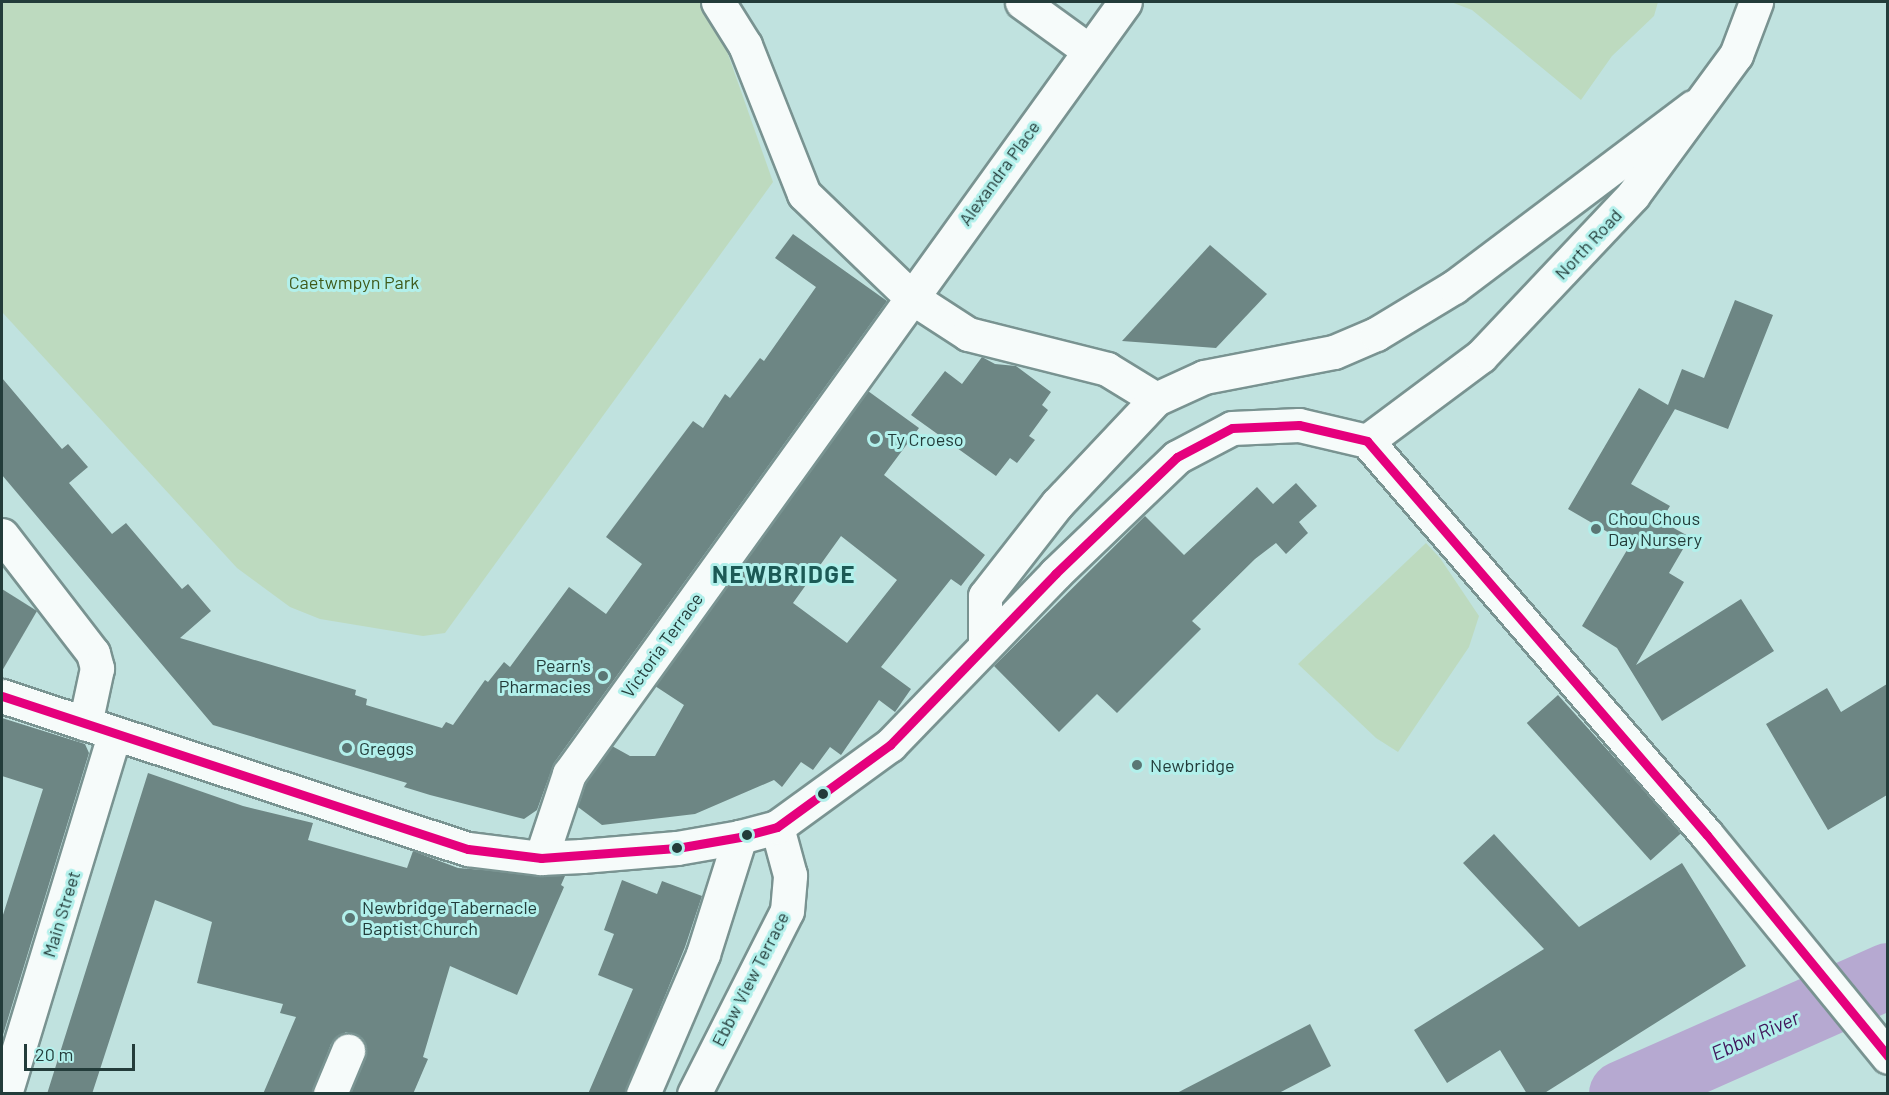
<!DOCTYPE html>
<style>
body{margin:0}
#map{position:relative;width:1889px;height:1095px;overflow:hidden;background:#c0e2df;font-family:Barlow,sans-serif}
div>[style]{position:absolute}
.green>*{inset:0;background:#bddabf}
.river>*{height:66px;margin:-33px;padding:0 33px;transform-origin:33px;border-radius:33px;background:#b6a9d1}
.building>*{inset:0;background:#6d8684;transform-origin:0 0}
.roads{filter:drop-shadow(2px 0 #799391) drop-shadow(-2px 0 #799391) drop-shadow(0 2px #799391) drop-shadow(0 -2px #799391)}
.minor>*{height:33px;margin:-16.5px;padding:0 16.5px;transform-origin:16.5px;border-radius:16.5px;background:#f6fbfa}
.tertiary>*{height:33px;margin:-16.5px;padding:0 16.5px;transform-origin:16.5px;border-radius:16.5px;background:#f6fbfa}
.bus-1>*{height:9px;margin:-4.5px;padding:0 4.5px;transform-origin:4.5px;border-radius:4.5px;background:#e5007d}
.dots>*{width:16px;height:16px;translate:-50% -50%;box-sizing:border-box;border:3px solid #b2f0eb;border-radius:50%}
span{translate:-50% -50%;white-space:nowrap;text-align:center;line-height:1.15;-webkit-text-stroke:6px #b2f0eb;paint-order:stroke}
.street-label{font-size:18px;color:#233c3a}
.park-label{font-size:18px;color:#3f5a1b}
.poi-label{font-size:18px;color:#233c3a}
.left{translate:0 -50%;text-align:left}
.right{translate:-100% -50%;text-align:right}
.water-label{font-size:20px;color:#41165b;font-style:italic}
.district-label{font-size:24px;color:#1c5a56;font-weight:700;letter-spacing:1.5px}
.frame{position:absolute;inset:0;border:3px solid #233c3a;pointer-events:none}
.scale{position:absolute;left:24px;top:1044px;width:111px;height:27px;box-sizing:border-box;border:3px solid #233c3a;border-top:0;padding-left:8px;font-size:18px;line-height:21px;white-space:nowrap;color:#233c3a;-webkit-text-stroke:4px #b2f0eb;paint-order:stroke}
</style>
<div id="map">
<div class="green">
<div style="clip-path:polygon(2px 2px,701px 2px,723px 40px,773px 182px,445px 633px,423px 636px,320px 619px,290px 607px,237px 568px,2px 312px)"></div>
<div style="clip-path:polygon(1451px 2px,1658px 2px,1654px 16px,1612px 56px,1581px 100px,1472px 10px)"></div>
<div style="clip-path:polygon(1426px 543px,1440px 558px,1479px 616px,1469px 647px,1398px 752px,1376px 738px,1298px 664px)"></div>
</div>
<div class="river">
<div style="left:1622px;top:1094px;width:291px;rotate:-23.9deg"></div>
</div>
<div class="building">
<div style="clip-path:polygon(793px 234px,887px 301px,554px 763px,537px 810px,524px 819px,430px 795px,404px 787px,407px 783px,213px 725px,2px 475px,2px 378px,62px 449px,68px 444px,88px 467px,69px 483px,112px 534px,126px 523px,182px 589px,188px 584px,211px 611px,180px 638px,356px 690px,355px 695px,367px 699px,366px 705px,442px 728px,446px 722px,453px 725px,485px 680px,488px 682px,504px 662px,510px 667px,569px 587px,606px 614px,642px 564px,606px 537px,693px 421px,703px 428px,725px 394px,730px 398px,760px 358px,764px 361px,816px 287px,775px 258px)"></div>
<div style="clip-path:polygon(1210px 245px,1267px 294px,1216px 348px,1122px 341px)"></div>
<div style="clip-path:polygon(1735px 300px,1773px 315px,1728px 429px,1672px 408px,1675px 409px,1631px 484px,1670px 506px,1661px 521px,1690px 537px,1669px 573px,1684px 582px,1636px 665px,1741px 599px,1774px 651px,1662px 721px,1617px 648px,1582px 626px,1630px 545px,1568px 509px,1639px 388px,1668px 405px,1682px 369px,1704px 378px)"></div>
<div style="clip-path:polygon(982px 357px,995px 364px,1016px 366px,1051px 392px,1042px 405px,1048px 410px,1029px 436px,1035px 440px,1017px 463px,1010px 458px,996px 476px,911px 415px,945px 371px,962px 384px)"></div>
<div style="clip-path:polygon(evenodd,868px 391px,919px 428px,884px 475px,985px 555px,961px 586px,951px 579px,881px 667px,911px 689px,895px 712px,879px 700px,841px 755px,830px 747px,813px 770px,801px 762px,782px 787px,774px 780px,695px 814px,602px 825px,578px 807px,586px 783px,612px 746px,630px 756px,655px 756px,684px 705px,655px 686px,868px 391px,841px 536px,897px 580px,847px 643px,793px 603px,841px 536px)"></div>
<div style="clip-path:polygon(1296px 483px,1317px 506px,1299px 522px,1308px 533px,1286px 554px,1276px 543px,1255px 559px,1192px 621px,1201px 629px,1117px 713px,1097px 694px,1059px 732px,994px 666px,1145px 516px,1184px 555px,1257px 487px,1273px 504px)"></div>
<div style="clip-path:polygon(2px 589px,37px 611px,2px 671px)"></div>
<div style="clip-path:polygon(1887px 684px,1887px 795px,1828px 830px,1766px 724px,1827px 688px,1841px 712px)"></div>
<div style="left:1558px;top:695px;width:185px;height:42px;rotate:48deg"></div>
<div style="clip-path:polygon(2px 718px,85px 744px,89px 753px,3px 1035px,2px 918px,43px 789px,2px 776px)"></div>
<div style="clip-path:polygon(148px 773px,243px 806px,313px 823px,308px 840px,407px 868px,413px 851px,458px 868px,565px 876px,561px 885px,564px 887px,517px 995px,450px 966px,423px 1057px,428px 1059px,413px 1094px,351px 1094px,367px 1049px,363px 1039px,346px 1032px,331px 1044px,312px 1094px,263px 1094px,296px 1017px,280px 1013px,283px 1004px,197px 983px,212px 922px,155px 900px,92px 1094px,47px 1094px)"></div>
<div style="clip-path:polygon(1494px 834px,1579px 927px,1682px 863px,1746px 966px,1543px 1094px,1527px 1094px,1500px 1050px,1447px 1083px,1414px 1030px,1544px 949px,1463px 863px)"></div>
<div style="clip-path:polygon(622px 880px,657px 894px,662px 881px,702px 896px,685px 947px,625px 1094px,588px 1094px,633px 989px,598px 975px,614px 934px,604px 930px)"></div>
<div style="clip-path:polygon(1310px 1024px,1331px 1066px,1277px 1094px,1175px 1094px)"></div>
</div>
<div class="roads">
<div class="minor">
<div style="left:718px;top:2px;width:51px;rotate:57.9deg"></div>
<div style="left:745px;top:45px;width:160px;rotate:68.4deg"></div>
<div style="left:804px;top:194px;width:149px;rotate:43.9deg"></div>
<div style="left:911px;top:297px;width:68px;rotate:33deg"></div>
<div style="left:968px;top:334px;width:143px;rotate:14.1deg"></div>
<div style="left:1107px;top:369px;width:57px;rotate:31.5deg"></div>
<div style="left:1156px;top:399px;width:53px;rotate:-24.6deg"></div>
<div style="left:1204px;top:377px;width:132px;rotate:-10.9deg"></div>
<div style="left:1334px;top:352px;width:46px;rotate:-23.2deg"></div>
<div style="left:1376px;top:334px;width:91px;rotate:-31.1deg"></div>
<div style="left:1454px;top:287px;width:299px;rotate:-37deg"></div>
<div style="left:1022px;top:2px;width:82px;rotate:36deg"></div>
<div style="left:2px;top:535px;width:149px;rotate:52.4deg"></div>
<div style="left:93px;top:653px;width:16px;rotate:75deg"></div>
<div style="left:97px;top:668px;width:57px;rotate:102.1deg"></div>
<div style="left:541px;top:858px;width:89px;rotate:-71.6deg"></div>
<div style="left:569px;top:774px;width:951px;rotate:-54.24deg"></div>
<div style="left:5px;top:1094px;width:377px;rotate:-73.1deg"></div>
<div style="left:330px;top:1094px;width:47px;rotate:-67.3deg"></div>
<div style="left:643px;top:1094px;width:152px;rotate:-66.8deg"></div>
<div style="left:703px;top:954px;width:123px;rotate:-72.5deg"></div>
<div style="left:694px;top:1094px;width:205px;rotate:-63.1deg"></div>
<div style="left:787px;top:911px;width:36px;rotate:-85deg"></div>
<div style="left:790px;top:875px;width:50px;rotate:-105.2deg"></div>
</div>
<div class="tertiary">
<div style="left:1367px;top:441px;width:520px;rotate:49.21deg"></div>
<div style="left:1707px;top:835px;width:286px;rotate:50.8deg"></div>
<div style="left:1367px;top:441px;width:142px;rotate:-36.7deg"></div>
<div style="left:1481px;top:356px;width:221px;rotate:-46.6deg"></div>
<div style="left:1633px;top:195px;width:174px;rotate:-53.7deg"></div>
<div style="left:1736px;top:55px;width:57px;rotate:-69.3deg"></div>
<div style="left:985px;top:646px;width:50px;rotate:-90deg"></div>
<div style="left:985px;top:596px;width:117px;rotate:-52deg"></div>
<div style="left:1057px;top:504px;width:144px;rotate:-46.7deg"></div>
<div style="left:2px;top:696px;width:490px;rotate:18.2deg"></div>
<div style="left:468px;top:849px;width:74px;rotate:7deg"></div>
<div style="left:541px;top:858px;width:41px;rotate:-2.8deg"></div>
<div style="left:582px;top:856px;width:95px;rotate:-4.8deg"></div>
<div style="left:677px;top:848px;width:64px;rotate:-9.9deg"></div>
<div style="left:740px;top:837px;width:38px;rotate:-15deg"></div>
<div style="left:777px;top:827px;width:140px;rotate:-36deg"></div>
<div style="left:890px;top:745px;width:238px;rotate:-46deg"></div>
<div style="left:1055px;top:574px;width:169px;rotate:-43.8deg"></div>
<div style="left:1177px;top:457px;width:62px;rotate:-27.8deg"></div>
<div style="left:1232px;top:428px;width:67px;rotate:-2.6deg"></div>
<div style="left:1299px;top:425px;width:70px;rotate:13.2deg"></div>
</div>
</div>
<div class="bus-1">
<div style="left:1367px;top:441px;width:520px;rotate:49.21deg"></div>
<div style="left:1707px;top:835px;width:286px;rotate:50.7deg"></div>
<div style="left:2px;top:696px;width:490px;rotate:18.2deg"></div>
<div style="left:468px;top:849px;width:74px;rotate:7deg"></div>
<div style="left:541px;top:858px;width:136px;rotate:-4.2deg"></div>
<div style="left:677px;top:848px;width:64px;rotate:-9.9deg"></div>
<div style="left:740px;top:837px;width:38px;rotate:-15deg"></div>
<div style="left:777px;top:827px;width:140px;rotate:-36deg"></div>
<div style="left:890px;top:745px;width:238px;rotate:-46deg"></div>
<div style="left:1055px;top:574px;width:169px;rotate:-43.8deg"></div>
<div style="left:1177px;top:457px;width:62px;rotate:-27.8deg"></div>
<div style="left:1232px;top:428px;width:67px;rotate:-2.6deg"></div>
<div style="left:1299px;top:425px;width:70px;rotate:13.2deg"></div>
</div>
<div class="dots">
<div style="left:875px;top:439px;background:#5a7674"></div>
<div style="left:1596px;top:529px;background:#5a7674"></div>
<div style="left:603px;top:676px;background:#5a7674"></div>
<div style="left:347px;top:748px;background:#5a7674"></div>
<div style="left:1137px;top:765px;background:#5a7674"></div>
<div style="left:823px;top:794px;background:#233c3a"></div>
<div style="left:747px;top:835px;background:#233c3a"></div>
<div style="left:677px;top:848px;background:#233c3a"></div>
<div style="left:350px;top:918px;background:#5a7674"></div>
</div>
<div class="street-label">
<span style="left:999px;top:173px;rotate:-54deg">Alexandra Place</span>
<span style="left:1588px;top:244px;rotate:-47deg">North Road</span>
<span style="left:662px;top:645px;rotate:-54deg">Victoria Terrace</span>
<span style="left:61px;top:914px;rotate:-73deg">Main Street</span>
<span style="left:750px;top:979px;rotate:-63deg">Ebbw View Terrace</span>
</div>
<div class="park-label">
<span style="left:354px;top:282px">Caetwmpyn Park</span>
</div>
<div class="poi-label">
<span class="left" style="left:887px;top:439px">Ty Croeso</span>
<span class="left" style="left:1608px;top:529px">Chou Chous<br>Day Nursery</span>
<span class="right" style="left:591px;top:676px">Pearn's<br>Pharmacies</span>
<span class="left" style="left:359px;top:748px">Greggs</span>
<span class="left" style="left:1150px;top:765px">Newbridge</span>
<span class="left" style="left:362px;top:918px">Newbridge Tabernacle<br>Baptist Church</span>
</div>
<div class="water-label">
<span style="left:1755px;top:1035px;rotate:-24deg">Ebbw River</span>
</div>
<div class="district-label">
<span style="left:784px;top:574px">NEWBRIDGE</span>
</div>
<div class="frame"></div>
<div class="scale">20 m</div>
</div>
